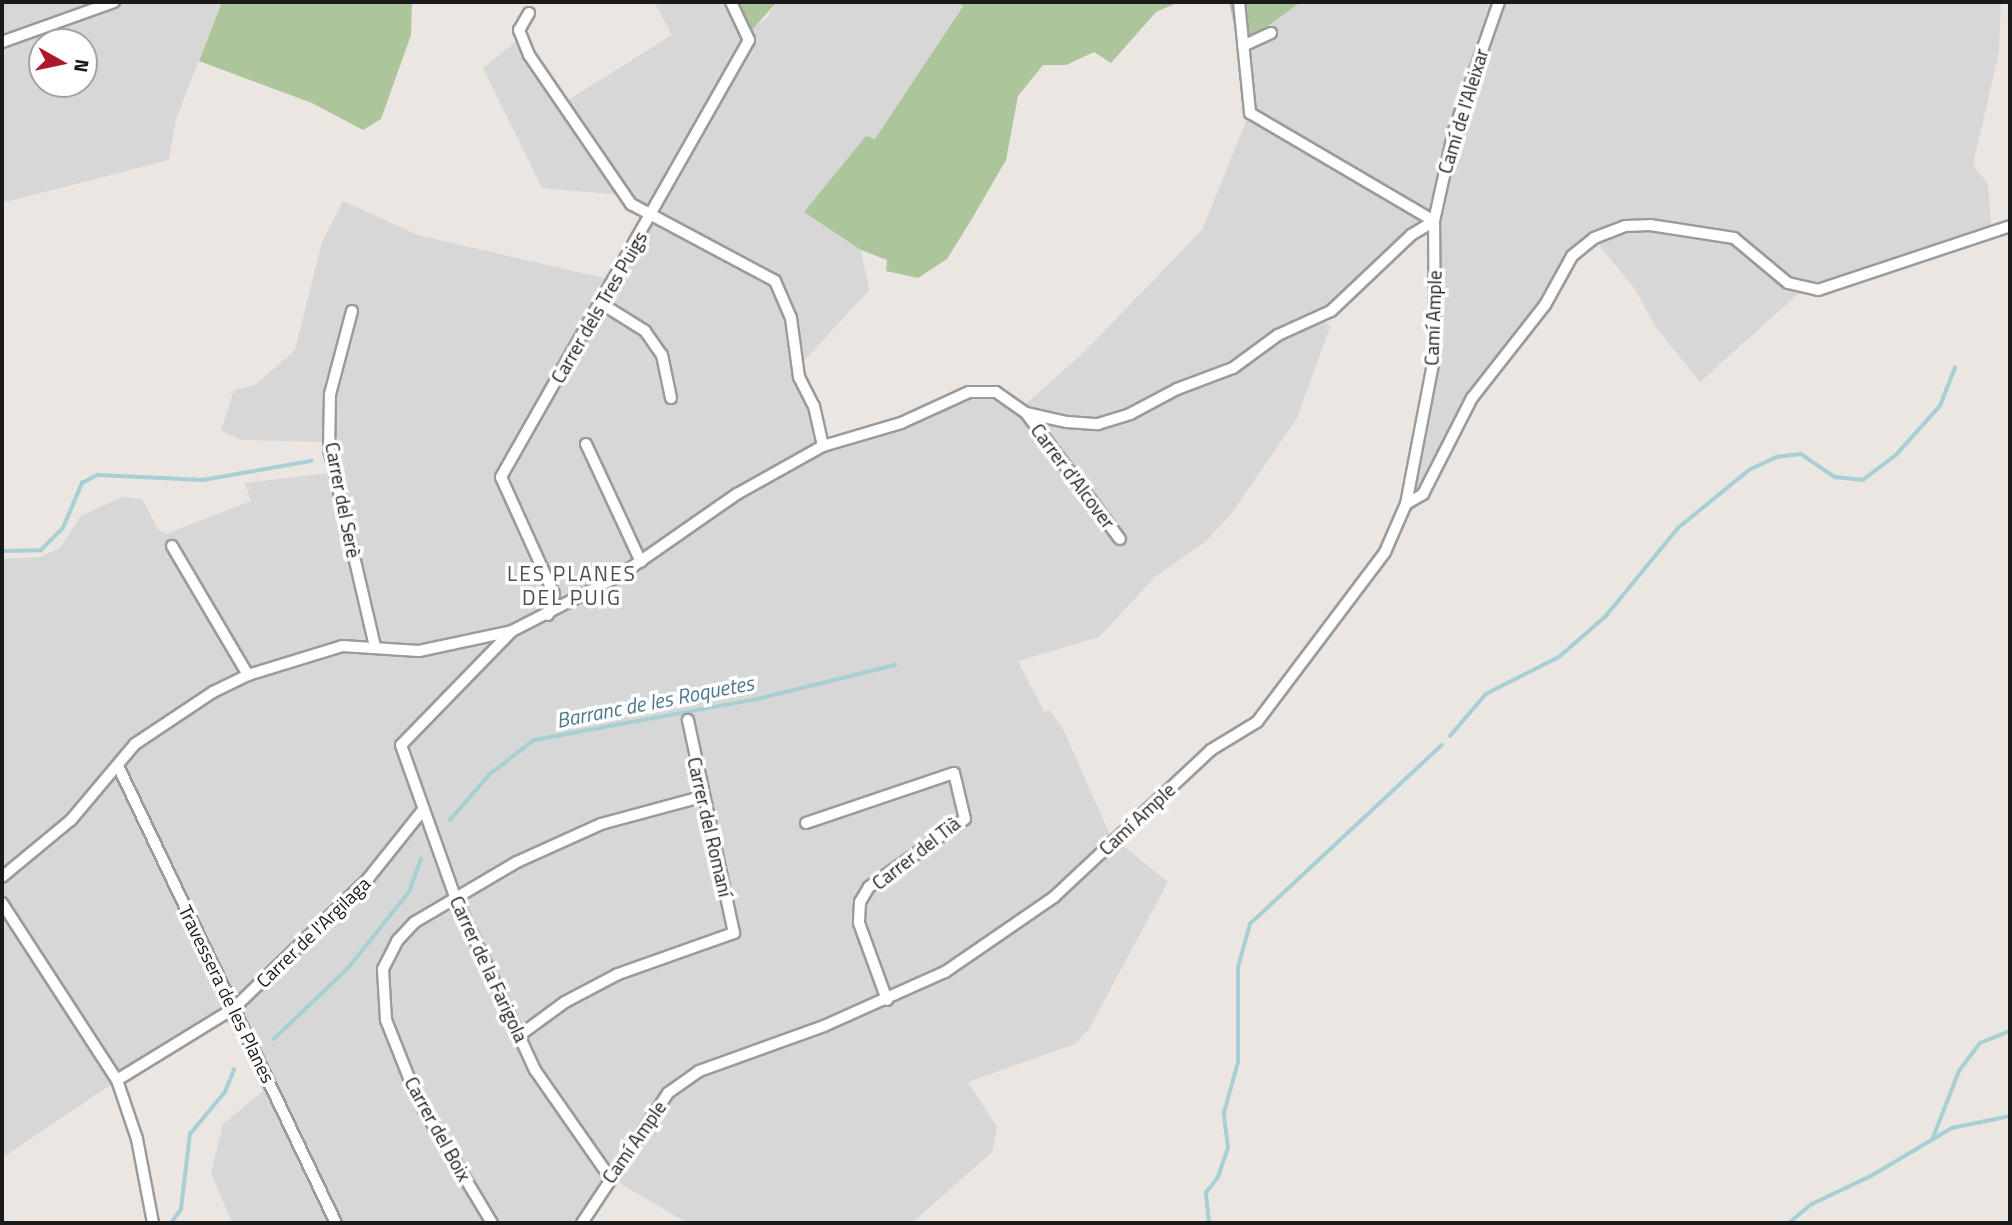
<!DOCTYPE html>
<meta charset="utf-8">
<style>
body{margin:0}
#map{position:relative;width:2012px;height:1225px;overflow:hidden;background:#ebe6e1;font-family:"Titillium Web",sans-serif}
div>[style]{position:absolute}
.residential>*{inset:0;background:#d8d7d8}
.forest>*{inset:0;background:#adc59b}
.stream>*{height:3.5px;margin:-1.75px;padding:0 1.75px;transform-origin:1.75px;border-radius:1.75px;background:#a6d0d4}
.roads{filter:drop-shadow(2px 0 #9b9b9b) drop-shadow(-2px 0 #9b9b9b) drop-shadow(0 2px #9b9b9b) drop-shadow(0 -2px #9b9b9b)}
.street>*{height:10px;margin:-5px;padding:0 5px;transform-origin:5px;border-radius:5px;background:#fff}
span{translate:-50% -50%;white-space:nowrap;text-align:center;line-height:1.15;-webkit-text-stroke:7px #fff;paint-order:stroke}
.street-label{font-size:19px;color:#1a1a1a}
.neighbourhood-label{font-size:21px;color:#4d4d4d;letter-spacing:2px}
.water-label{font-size:21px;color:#4d788f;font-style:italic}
.frame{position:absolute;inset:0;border:4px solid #1a1a1a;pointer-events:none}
.north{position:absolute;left:28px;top:28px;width:70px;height:70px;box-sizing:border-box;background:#fff;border:2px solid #a3a3a3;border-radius:50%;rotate:99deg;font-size:19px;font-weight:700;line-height:28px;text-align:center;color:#1a1a1a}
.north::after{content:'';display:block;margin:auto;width:24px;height:32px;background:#ad182d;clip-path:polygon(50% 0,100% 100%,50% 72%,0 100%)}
</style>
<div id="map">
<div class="residential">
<div style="clip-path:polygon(evenodd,2px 2px,222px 2px,176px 119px,169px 160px,2px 203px,2px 2px,42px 42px,84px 42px,84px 84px,42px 84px,42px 42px)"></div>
<div style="clip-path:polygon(654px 2px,739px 2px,748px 30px,766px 19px,777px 2px,956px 2px,963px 5px,875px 139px,805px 212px,861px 250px,869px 290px,802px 363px,824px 444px,900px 422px,986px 387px,1026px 404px,1082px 354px,1202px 230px,1249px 114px,1239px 47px,1301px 2px,2001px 2px,1999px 52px,1973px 165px,1988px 184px,1992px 235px,1819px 295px,1798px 294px,1700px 382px,1655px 326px,1635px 289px,1598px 244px,1591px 244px,1580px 253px,1472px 402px,1438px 476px,1413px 511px,1399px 508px,1434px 352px,1433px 243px,1428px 234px,1420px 233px,1324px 319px,1330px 327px,1297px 418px,1232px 513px,1205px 542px,1156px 576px,1099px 637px,1018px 661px,1044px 712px,1049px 710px,1063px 729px,1110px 835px,1168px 882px,1089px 1029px,1075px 1044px,968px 1082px,997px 1127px,992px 1152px,912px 1223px,687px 1223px,613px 1179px,590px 1223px,232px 1223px,211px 1173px,223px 1124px,263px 1091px,232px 1025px,221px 1022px,106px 1088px,2px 1158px,2px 559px,40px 557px,60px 548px,81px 516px,121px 497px,142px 499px,158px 529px,166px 534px,251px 501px,245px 483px,327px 473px,322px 442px,241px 440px,221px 431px,234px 390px,255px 385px,295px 350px,322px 242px,343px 201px,418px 235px,608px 279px,643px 215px,622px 195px,542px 188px,483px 68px,525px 34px,568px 100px,672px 35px)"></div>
</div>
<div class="forest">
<div style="clip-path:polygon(222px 2px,412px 2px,411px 35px,381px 119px,363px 130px,312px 103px,199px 61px)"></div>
<div style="clip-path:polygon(739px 2px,777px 2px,750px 32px)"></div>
<div style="clip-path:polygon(956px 2px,1179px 2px,1156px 12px,1111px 63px,1094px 52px,1066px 65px,1043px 65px,1018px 96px,1006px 160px,970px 222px,947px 259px,918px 278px,886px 271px,887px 260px,861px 250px,804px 212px,866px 136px,875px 139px,963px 6px)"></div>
<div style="clip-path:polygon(1229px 2px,1301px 2px,1239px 47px)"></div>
</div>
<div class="stream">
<div style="left:2px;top:551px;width:39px;rotate:-1deg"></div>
<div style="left:41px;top:550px;width:31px;rotate:-45deg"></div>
<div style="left:63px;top:528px;width:49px;rotate:-67.1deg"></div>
<div style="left:82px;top:483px;width:18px;rotate:-27deg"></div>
<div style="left:98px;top:475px;width:105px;rotate:2.7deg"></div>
<div style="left:203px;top:480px;width:110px;rotate:-10deg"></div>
<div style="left:1450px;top:736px;width:55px;rotate:-49.4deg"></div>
<div style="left:1486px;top:694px;width:82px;rotate:-26.9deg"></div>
<div style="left:1559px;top:657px;width:61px;rotate:-41deg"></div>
<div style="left:1605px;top:617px;width:115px;rotate:-50.6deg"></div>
<div style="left:1678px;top:528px;width:92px;rotate:-39.2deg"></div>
<div style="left:1749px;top:470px;width:31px;rotate:-25deg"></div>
<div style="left:1777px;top:457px;width:24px;rotate:-7deg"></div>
<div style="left:1801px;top:454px;width:41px;rotate:34.1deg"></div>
<div style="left:1835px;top:477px;width:28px;rotate:6deg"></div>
<div style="left:1863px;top:480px;width:41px;rotate:-37.1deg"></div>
<div style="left:1896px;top:455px;width:66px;rotate:-48.1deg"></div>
<div style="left:1940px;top:406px;width:41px;rotate:-68.5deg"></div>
<div style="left:450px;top:820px;width:61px;rotate:-49deg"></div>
<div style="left:490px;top:774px;width:56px;rotate:-37.7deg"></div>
<div style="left:534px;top:740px;width:223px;rotate:-10.4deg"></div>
<div style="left:753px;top:700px;width:146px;rotate:-13.8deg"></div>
<div style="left:274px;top:1039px;width:104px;rotate:-43.8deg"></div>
<div style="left:349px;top:967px;width:96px;rotate:-51.3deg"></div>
<div style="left:409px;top:892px;width:35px;rotate:-70deg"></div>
<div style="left:1933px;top:1138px;width:72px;rotate:-68.8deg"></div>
<div style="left:1959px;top:1071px;width:35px;rotate:-53deg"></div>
<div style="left:1980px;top:1043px;width:32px;rotate:-22deg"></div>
<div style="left:171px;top:1223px;width:17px;rotate:-54deg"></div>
<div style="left:181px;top:1209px;width:76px;rotate:-83.2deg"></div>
<div style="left:190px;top:1134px;width:55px;rotate:-50.2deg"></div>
<div style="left:225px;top:1092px;width:24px;rotate:-68deg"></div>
<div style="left:1209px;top:1223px;width:30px;rotate:-96deg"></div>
<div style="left:1206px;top:1193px;width:20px;rotate:-53deg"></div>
<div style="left:1218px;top:1177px;width:31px;rotate:-71deg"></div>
<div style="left:1228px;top:1148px;width:35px;rotate:-97deg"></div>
<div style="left:1224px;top:1113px;width:53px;rotate:-74.6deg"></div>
<div style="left:1238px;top:1062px;width:95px;rotate:-90deg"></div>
<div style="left:1238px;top:967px;width:45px;rotate:-74.4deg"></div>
<div style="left:1250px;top:924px;width:262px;rotate:-43deg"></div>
<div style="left:1789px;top:1223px;width:30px;rotate:-40deg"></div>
<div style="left:1812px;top:1204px;width:65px;rotate:-25.4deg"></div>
<div style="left:1871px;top:1176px;width:94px;rotate:-30.7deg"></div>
<div style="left:1952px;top:1128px;width:59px;rotate:-11.7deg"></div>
</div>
<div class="roads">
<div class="street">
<div style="left:1239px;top:2px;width:112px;rotate:84.3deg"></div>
<div style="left:1250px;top:113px;width:213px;rotate:30.4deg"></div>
<div style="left:529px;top:13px;width:20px;rotate:120deg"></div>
<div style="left:519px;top:30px;width:27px;rotate:68deg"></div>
<div style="left:529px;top:55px;width:181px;rotate:55.6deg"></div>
<div style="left:631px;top:204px;width:163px;rotate:28.1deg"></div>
<div style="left:775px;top:281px;width:40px;rotate:66.6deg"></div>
<div style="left:791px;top:318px;width:60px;rotate:82.3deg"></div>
<div style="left:799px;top:377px;width:33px;rotate:63deg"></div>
<div style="left:814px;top:406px;width:41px;rotate:77.3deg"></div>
<div style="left:2px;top:42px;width:119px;rotate:-19.7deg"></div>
<div style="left:1243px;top:46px;width:31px;rotate:-25deg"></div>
<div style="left:602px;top:304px;width:51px;rotate:32.1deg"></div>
<div style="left:645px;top:331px;width:29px;rotate:55deg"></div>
<div style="left:662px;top:355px;width:44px;rotate:78.2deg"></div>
<div style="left:352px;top:311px;width:86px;rotate:104.8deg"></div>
<div style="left:330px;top:394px;width:55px;rotate:91deg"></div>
<div style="left:329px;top:449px;width:203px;rotate:76.9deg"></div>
<div style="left:1026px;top:413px;width:157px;rotate:53.3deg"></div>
<div style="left:586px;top:444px;width:130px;rotate:65deg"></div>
<div style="left:1406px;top:504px;width:20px;rotate:-30deg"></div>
<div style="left:1423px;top:494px;width:108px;rotate:-63deg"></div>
<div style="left:1472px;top:398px;width:118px;rotate:-51.9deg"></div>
<div style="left:1545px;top:305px;width:56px;rotate:-61.1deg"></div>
<div style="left:1572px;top:256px;width:28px;rotate:-39deg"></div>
<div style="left:1594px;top:238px;width:33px;rotate:-21deg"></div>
<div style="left:1625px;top:226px;width:25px;rotate:-2deg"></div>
<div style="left:1650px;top:225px;width:85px;rotate:8.8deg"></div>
<div style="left:1734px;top:238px;width:70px;rotate:39.8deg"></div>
<div style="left:1788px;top:283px;width:31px;rotate:13deg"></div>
<div style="left:1818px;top:290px;width:202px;rotate:-18.4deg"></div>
<div style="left:172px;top:546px;width:150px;rotate:59.5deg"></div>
<div style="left:548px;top:615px;width:22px;rotate:-74deg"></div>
<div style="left:554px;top:594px;width:128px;rotate:-114.4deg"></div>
<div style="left:501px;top:477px;width:502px;rotate:-60.42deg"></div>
<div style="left:749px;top:40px;width:42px;rotate:-115.3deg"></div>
<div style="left:512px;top:631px;width:159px;rotate:134.2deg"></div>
<div style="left:401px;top:745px;width:161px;rotate:70.4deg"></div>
<div style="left:455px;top:897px;width:191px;rotate:65.2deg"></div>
<div style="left:535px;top:1070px;width:129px;rotate:55.1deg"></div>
<div style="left:118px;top:766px;width:506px;rotate:64.5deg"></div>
<div style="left:806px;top:823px;width:156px;rotate:-18.7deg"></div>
<div style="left:954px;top:773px;width:47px;rotate:76.6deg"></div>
<div style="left:965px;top:819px;width:118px;rotate:144.7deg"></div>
<div style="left:869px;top:887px;width:17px;rotate:121deg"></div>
<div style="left:860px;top:902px;width:21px;rotate:93deg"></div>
<div style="left:859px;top:923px;width:82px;rotate:70deg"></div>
<div style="left:2px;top:877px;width:89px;rotate:-39.6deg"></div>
<div style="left:71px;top:820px;width:99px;rotate:-49.9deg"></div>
<div style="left:135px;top:744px;width:94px;rotate:-33.7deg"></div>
<div style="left:213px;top:692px;width:39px;rotate:-26deg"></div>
<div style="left:248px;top:675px;width:98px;rotate:-17.1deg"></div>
<div style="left:342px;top:646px;width:77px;rotate:3.7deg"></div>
<div style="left:419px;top:651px;width:95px;rotate:-12.1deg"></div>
<div style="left:512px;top:631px;width:120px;rotate:-27.2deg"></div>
<div style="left:619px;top:576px;width:144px;rotate:-34.8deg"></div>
<div style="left:737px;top:494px;width:98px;rotate:-29.2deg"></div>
<div style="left:823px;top:446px;width:81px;rotate:-16.4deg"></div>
<div style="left:901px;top:423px;width:75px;rotate:-24.5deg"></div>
<div style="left:969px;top:392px;width:27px"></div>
<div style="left:996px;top:392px;width:37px;rotate:35deg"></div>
<div style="left:1026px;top:413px;width:42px;rotate:12.4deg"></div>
<div style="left:1067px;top:422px;width:31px;rotate:4deg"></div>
<div style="left:1098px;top:424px;width:34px;rotate:-17deg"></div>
<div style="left:1130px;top:414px;width:53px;rotate:-28deg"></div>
<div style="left:1177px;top:389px;width:60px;rotate:-20.6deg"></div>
<div style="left:1233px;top:368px;width:56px;rotate:-36.3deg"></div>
<div style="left:1278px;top:335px;width:58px;rotate:-24.4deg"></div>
<div style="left:1331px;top:311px;width:110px;rotate:-43.5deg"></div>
<div style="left:1411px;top:235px;width:27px;rotate:-31deg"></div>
<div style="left:2px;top:903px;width:211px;rotate:57deg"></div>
<div style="left:117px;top:1080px;width:62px;rotate:71.3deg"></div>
<div style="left:137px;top:1139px;width:86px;rotate:79.2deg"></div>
<div style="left:520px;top:1035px;width:56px;rotate:-36.3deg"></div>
<div style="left:565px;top:1002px;width:60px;rotate:-27.8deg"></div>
<div style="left:618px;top:974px;width:123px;rotate:-19.5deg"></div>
<div style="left:734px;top:933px;width:218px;rotate:-102.2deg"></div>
<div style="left:117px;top:1080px;width:136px;rotate:-31.5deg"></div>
<div style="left:233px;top:1009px;width:186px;rotate:-43.9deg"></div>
<div style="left:367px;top:880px;width:88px;rotate:-51.4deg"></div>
<div style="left:492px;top:1223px;width:146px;rotate:-121deg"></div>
<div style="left:417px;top:1098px;width:84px;rotate:-111.7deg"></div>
<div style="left:386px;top:1020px;width:51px;rotate:-93.4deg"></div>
<div style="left:383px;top:969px;width:31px;rotate:-63deg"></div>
<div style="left:397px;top:941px;width:26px;rotate:-47deg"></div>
<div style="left:415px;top:922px;width:118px;rotate:-30.5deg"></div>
<div style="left:517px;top:862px;width:92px;rotate:-24.3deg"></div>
<div style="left:601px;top:824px;width:104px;rotate:-15.1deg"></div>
<div style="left:582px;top:1223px;width:156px;rotate:-56.5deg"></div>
<div style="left:668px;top:1093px;width:38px;rotate:-35deg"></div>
<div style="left:699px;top:1071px;width:133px;rotate:-19.8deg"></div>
<div style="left:824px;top:1026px;width:133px;rotate:-24.1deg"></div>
<div style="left:945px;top:972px;width:132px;rotate:-34.5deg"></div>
<div style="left:1054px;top:897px;width:215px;rotate:-43.1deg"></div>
<div style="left:1211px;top:750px;width:54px;rotate:-31.3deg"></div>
<div style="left:1257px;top:722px;width:213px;rotate:-53deg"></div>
<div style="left:1385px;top:552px;width:52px;rotate:-66.4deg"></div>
<div style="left:1406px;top:504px;width:153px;rotate:-79.1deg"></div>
<div style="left:1435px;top:354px;width:133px;rotate:-90.4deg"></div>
<div style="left:1434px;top:221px;width:92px;rotate:-77.5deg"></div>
<div style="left:1454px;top:131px;width:137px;rotate:-70.8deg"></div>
</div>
</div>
<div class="street-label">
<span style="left:1463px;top:111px;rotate:-73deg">Camí de l'Aleixar</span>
<span style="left:599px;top:307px;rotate:-60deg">Carrer dels Tres Puigs</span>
<span style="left:1433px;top:318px;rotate:-88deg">Camí Ample</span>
<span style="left:1073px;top:476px;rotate:53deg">Carrer d'Alcover</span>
<span style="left:343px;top:500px;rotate:79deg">Carrer del Serè</span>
<span style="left:1137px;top:819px;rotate:-43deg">Camí Ample</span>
<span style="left:710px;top:827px;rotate:77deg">Carrer del Romaní</span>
<span style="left:916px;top:853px;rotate:-38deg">Carrer del Tià</span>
<span style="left:313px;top:932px;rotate:-44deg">Carrer de l'Argilaga</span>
<span style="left:489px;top:969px;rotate:65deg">Carrer de la Farigola</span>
<span style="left:227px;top:994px;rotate:64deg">Travessera de les Planes</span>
<span style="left:438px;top:1129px;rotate:61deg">Carrer del Boix</span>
<span style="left:634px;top:1142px;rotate:-55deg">Camí Ample</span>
</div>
<div class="neighbourhood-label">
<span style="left:572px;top:585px">LES PLANES<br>DEL PUIG</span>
</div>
<div class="water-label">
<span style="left:655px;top:701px;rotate:-11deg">Barranc de les Roquetes</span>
</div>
<div class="frame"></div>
<div class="north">N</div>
</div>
